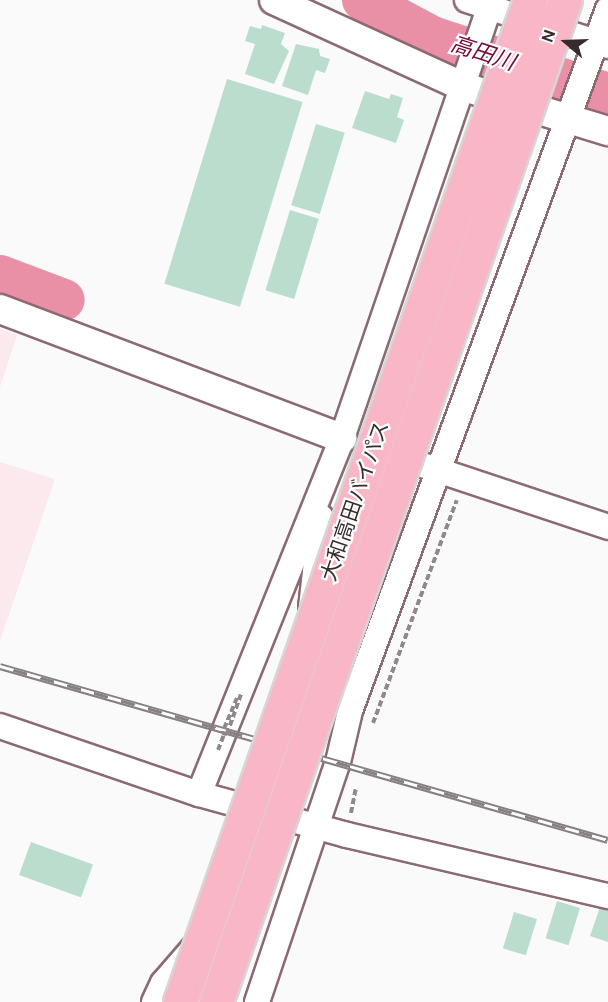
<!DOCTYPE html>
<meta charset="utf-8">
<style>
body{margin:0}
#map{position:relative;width:608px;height:1002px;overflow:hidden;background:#fafafa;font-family:"DM Sans","Noto Sans JP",sans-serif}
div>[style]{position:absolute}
.built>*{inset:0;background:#fbe9ed}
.river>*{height:42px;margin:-21px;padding:0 21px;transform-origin:21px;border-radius:21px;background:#e990a7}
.building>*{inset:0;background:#bbddce;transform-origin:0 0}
.path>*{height:4px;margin-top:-2px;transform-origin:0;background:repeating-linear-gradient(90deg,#90898a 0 6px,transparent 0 9px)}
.roads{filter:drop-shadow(2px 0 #8b6b72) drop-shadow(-2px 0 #8b6b72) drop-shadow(0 2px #8b6b72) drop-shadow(0 -2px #8b6b72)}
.minor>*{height:24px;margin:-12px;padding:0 12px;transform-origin:12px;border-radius:12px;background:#fff}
.tertiary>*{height:28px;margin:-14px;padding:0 14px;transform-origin:14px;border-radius:14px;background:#fff}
.rail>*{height:7px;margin-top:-3.5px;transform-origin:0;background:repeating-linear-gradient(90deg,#fff 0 14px,#878082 0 28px);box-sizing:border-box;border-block:2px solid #878082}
.path-bridge>*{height:4px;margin-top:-2px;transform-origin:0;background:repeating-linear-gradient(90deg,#90898a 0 6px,transparent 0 9px)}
.bridges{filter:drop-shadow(2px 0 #d7d5d5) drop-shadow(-2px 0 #d7d5d5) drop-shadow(0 2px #d7d5d5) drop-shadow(0 -2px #d7d5d5)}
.trunk-bridge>*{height:33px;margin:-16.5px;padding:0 16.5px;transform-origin:16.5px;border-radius:16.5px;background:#f8b6c6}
span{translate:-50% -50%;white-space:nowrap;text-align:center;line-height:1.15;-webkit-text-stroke:4.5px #fff;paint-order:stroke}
.street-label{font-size:21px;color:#382b2e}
.water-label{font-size:22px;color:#750937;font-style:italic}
.north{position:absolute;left:536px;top:12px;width:60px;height:60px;-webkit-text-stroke:4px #fff;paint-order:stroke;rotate:289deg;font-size:16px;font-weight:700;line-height:24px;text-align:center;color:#382b2e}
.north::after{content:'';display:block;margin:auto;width:21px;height:27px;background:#382b2e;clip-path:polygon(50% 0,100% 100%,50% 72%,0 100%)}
</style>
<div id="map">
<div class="built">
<div style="clip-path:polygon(0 329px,17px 335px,0 387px)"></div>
<div style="clip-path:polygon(0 462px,55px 479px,0 641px)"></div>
</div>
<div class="river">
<div style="left:363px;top:0;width:78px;rotate:28.2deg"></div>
<div style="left:432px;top:37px;width:185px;rotate:17.9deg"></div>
<div style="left:0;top:276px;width:68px;rotate:20.6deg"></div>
</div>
<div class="building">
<div style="clip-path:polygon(262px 25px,285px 33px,281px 44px,289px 51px,274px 84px,245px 74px,255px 44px,245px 41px,250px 26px,261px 29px)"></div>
<div style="clip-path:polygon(296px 44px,319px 49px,320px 56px,330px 59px,325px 73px,316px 70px,308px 95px,282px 86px)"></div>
<div style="left:227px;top:79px;width:79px;height:214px;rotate:17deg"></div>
<div style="clip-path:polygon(365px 91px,389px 99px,391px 94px,403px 98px,397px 117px,404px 120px,396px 143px,352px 128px)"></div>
<div style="left:316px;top:124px;width:30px;height:85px;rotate:17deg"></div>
<div style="left:290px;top:210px;width:30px;height:84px;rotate:17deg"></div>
<div style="left:31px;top:842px;width:66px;height:35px;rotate:20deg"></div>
<div style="left:557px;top:901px;width:24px;height:39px;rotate:17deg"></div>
<div style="clip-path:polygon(601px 904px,608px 906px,608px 942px,590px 936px)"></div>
<div style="left:514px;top:912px;width:24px;height:38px;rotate:17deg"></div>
</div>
<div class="path">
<div style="left:373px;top:723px;width:238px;rotate:-69.4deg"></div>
<div style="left:351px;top:813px;width:25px;rotate:-79deg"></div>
</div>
<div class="roads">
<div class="minor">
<div style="left:467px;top:0;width:148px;rotate:18.1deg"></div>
<div style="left:389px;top:454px;width:231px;rotate:18.4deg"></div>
<div style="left:321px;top:517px;width:91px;rotate:96.3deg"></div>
<div style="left:311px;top:607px;width:71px;rotate:72.1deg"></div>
<div style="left:0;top:726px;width:210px;rotate:18.9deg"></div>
<div style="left:199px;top:794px;width:154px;rotate:15.5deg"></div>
<div style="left:347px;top:835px;width:268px;rotate:13.2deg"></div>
<div style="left:199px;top:794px;width:384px;rotate:-68.1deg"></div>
<div style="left:342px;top:438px;width:463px;rotate:-71.1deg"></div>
<div style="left:154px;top:1002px;width:21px;rotate:-65deg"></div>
<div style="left:163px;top:983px;width:139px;rotate:-49.1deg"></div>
<div style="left:257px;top:1002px;width:253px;rotate:-71.4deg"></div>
<div style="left:338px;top:762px;width:52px;rotate:-76.8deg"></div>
<div style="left:350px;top:711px;width:748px;rotate:-69.82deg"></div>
</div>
<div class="tertiary">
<div style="left:274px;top:0;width:209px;rotate:24.6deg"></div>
<div style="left:464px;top:87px;width:151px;rotate:17deg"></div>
<div style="left:0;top:309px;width:366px;rotate:20.7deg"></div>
</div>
</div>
<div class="rail">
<div style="left:0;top:666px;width:632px;rotate:15.97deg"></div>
</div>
<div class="path-bridge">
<div style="left:237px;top:698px;width:38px;rotate:113deg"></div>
<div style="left:222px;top:733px;width:5px;rotate:11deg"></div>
<div style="left:227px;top:734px;width:42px;rotate:-70.7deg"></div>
<div style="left:218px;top:750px;width:19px;rotate:-69deg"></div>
</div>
<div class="bridges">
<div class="trunk-bridge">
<div style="left:180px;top:1002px;width:1061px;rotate:-70.75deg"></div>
<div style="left:216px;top:1002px;width:1061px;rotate:-70.8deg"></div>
</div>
</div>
<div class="street-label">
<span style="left:355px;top:501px;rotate:-71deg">大和高田バイパス</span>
</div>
<div class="water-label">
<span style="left:483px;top:53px;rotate:18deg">高田川</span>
</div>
<div class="north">N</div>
</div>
